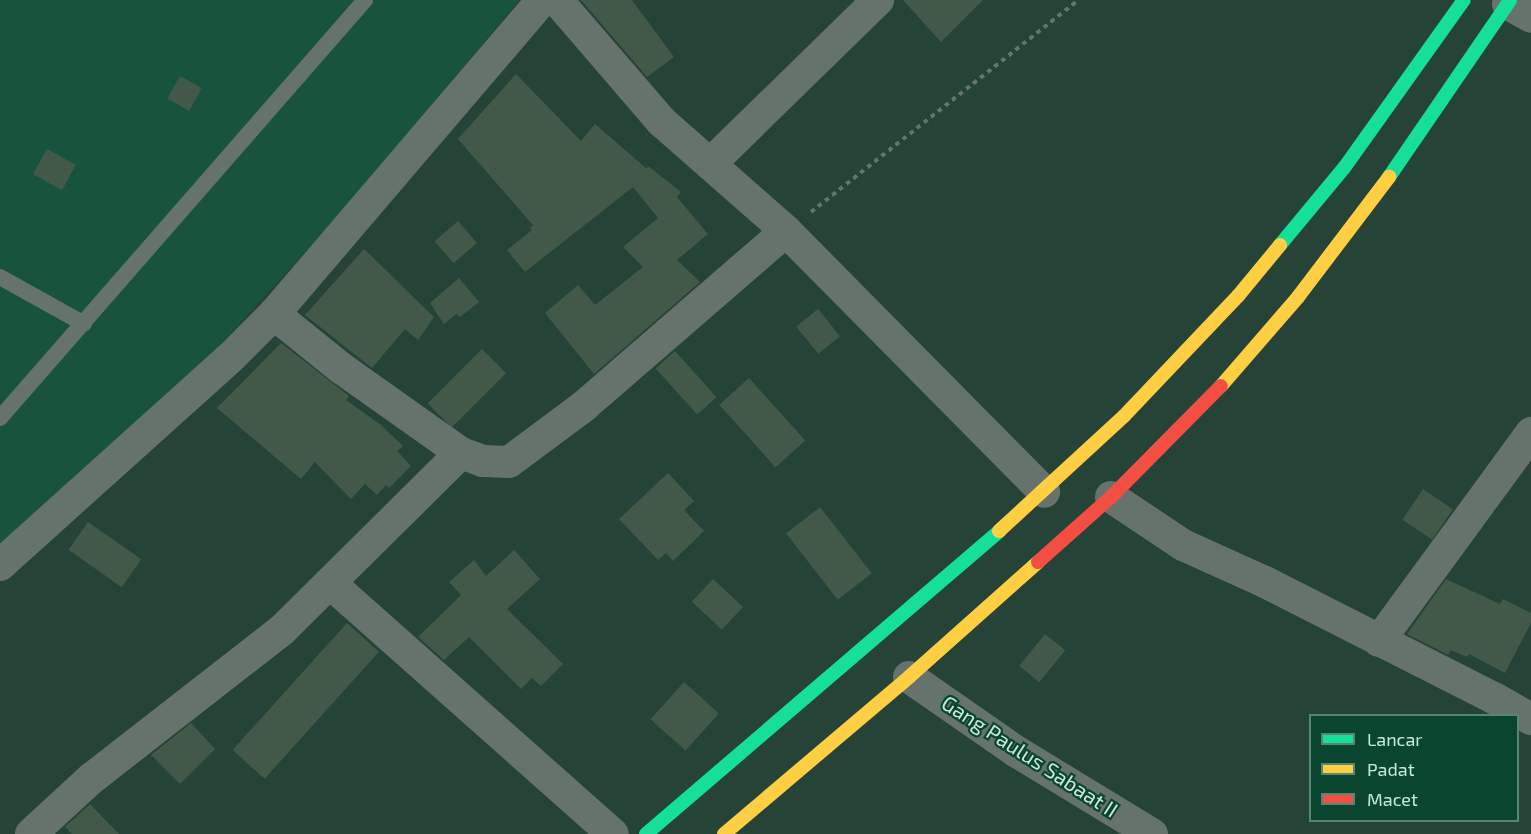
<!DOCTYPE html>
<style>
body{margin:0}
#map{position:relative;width:1531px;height:834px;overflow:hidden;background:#264337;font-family:"Exo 2",sans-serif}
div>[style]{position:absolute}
.built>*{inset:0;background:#18543d}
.building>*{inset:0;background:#42594a;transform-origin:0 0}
.path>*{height:4px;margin-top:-2px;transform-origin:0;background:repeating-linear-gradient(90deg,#64736d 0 4.5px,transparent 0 9px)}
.lane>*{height:16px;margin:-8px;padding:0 8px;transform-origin:8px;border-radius:8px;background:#66736d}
.street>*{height:32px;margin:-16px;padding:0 16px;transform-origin:16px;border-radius:16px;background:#66736d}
.fast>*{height:14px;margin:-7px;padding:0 7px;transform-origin:7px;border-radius:7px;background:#16e098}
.slow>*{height:14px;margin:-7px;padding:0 7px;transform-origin:7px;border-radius:7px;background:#ffcf43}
.jam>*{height:14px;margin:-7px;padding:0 7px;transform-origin:7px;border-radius:7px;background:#f24e42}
span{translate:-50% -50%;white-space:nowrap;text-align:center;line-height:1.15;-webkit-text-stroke:4.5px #0a4530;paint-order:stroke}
.street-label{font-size:21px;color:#c7ead8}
.legend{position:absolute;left:1309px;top:714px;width:210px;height:108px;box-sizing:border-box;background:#0a4530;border:2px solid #568773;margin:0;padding:8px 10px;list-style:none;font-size:18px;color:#c7ead8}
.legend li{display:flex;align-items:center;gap:12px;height:30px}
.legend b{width:30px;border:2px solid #568773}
</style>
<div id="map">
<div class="built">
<div style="clip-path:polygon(0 0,519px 0,350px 203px,125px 449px,0 555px)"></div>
</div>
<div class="building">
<div style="clip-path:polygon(581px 0,632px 0,674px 57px,647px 77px)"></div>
<div style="clip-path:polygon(903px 0,983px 0,941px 42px)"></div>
<div style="clip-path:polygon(516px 74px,581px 141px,595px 124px,647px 169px,648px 166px,681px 192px,677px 197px,708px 234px,677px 260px,700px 282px,594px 374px,545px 313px,578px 285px,595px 305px,643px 267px,623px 247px,658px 218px,633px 187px,525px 272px,507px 250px,532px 230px,530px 228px,533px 225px,458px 139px)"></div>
<div style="left:180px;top:76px;width:25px;height:26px;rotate:29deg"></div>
<div style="left:47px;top:149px;width:33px;height:29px;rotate:29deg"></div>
<div style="left:458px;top:221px;width:29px;height:31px;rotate:49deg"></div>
<div style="clip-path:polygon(364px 249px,434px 317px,418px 340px,405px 329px,372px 368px,305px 315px)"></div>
<div style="clip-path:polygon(459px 278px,479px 302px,460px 317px,456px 314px,444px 324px,430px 303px)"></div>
<div style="left:818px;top:309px;width:35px;height:28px;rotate:51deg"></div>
<div style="clip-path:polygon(281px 343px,349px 396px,346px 400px,381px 425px,403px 446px,397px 451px,411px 466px,389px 488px,386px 485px,377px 495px,365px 484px,351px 499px,315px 462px,301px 479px,217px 408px)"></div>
<div style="left:482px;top:349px;width:34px;height:77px;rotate:45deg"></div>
<div style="left:675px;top:351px;width:62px;height:26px;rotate:48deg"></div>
<div style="left:749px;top:378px;width:84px;height:40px;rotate:48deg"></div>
<div style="clip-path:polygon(668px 473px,694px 501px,684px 510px,704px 531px,673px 561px,666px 553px,658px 560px,619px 519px)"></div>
<div style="left:1423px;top:489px;width:36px;height:37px;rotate:34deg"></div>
<div style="left:820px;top:507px;width:84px;height:43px;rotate:52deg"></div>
<div style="left:88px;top:522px;width:65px;height:34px;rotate:35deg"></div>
<div style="clip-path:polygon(514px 550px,540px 579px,507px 609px,563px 664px,541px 686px,532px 678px,521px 689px,469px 637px,444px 660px,418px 637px,461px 595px,449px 582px,474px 560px,486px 576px)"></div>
<div style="left:713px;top:579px;width:41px;height:31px;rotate:43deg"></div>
<div style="clip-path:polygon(1446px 579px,1500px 604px,1503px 599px,1531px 613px,1531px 623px,1505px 673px,1469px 654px,1467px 657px,1451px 650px,1448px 655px,1407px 634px)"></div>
<div style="left:347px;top:623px;width:43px;height:171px;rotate:42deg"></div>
<div style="left:1045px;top:634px;width:26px;height:41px;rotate:39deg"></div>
<div style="left:684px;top:682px;width:47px;height:50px;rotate:42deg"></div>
<div style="clip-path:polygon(191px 723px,215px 749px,180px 784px,151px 755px)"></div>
<div style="clip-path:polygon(90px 804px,119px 834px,72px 834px,65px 827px)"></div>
</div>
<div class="path">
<div style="left:811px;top:212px;width:341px;rotate:-38.4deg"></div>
</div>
<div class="lane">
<div style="left:0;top:277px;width:96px;rotate:29.2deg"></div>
<div style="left:0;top:418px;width:555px;rotate:-48.87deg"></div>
</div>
<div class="street">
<div style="left:557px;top:0;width:160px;rotate:49.3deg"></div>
<div style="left:661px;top:121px;width:167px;rotate:41.3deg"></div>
<div style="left:786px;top:231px;width:367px;rotate:45.3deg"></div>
<div style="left:1508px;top:4px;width:26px;rotate:29deg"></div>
<div style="left:710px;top:164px;width:235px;rotate:-44.3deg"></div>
<div style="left:274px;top:314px;width:86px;rotate:38.9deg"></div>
<div style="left:341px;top:368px;width:147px;rotate:35.3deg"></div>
<div style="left:461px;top:453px;width:23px;rotate:20deg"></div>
<div style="left:483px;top:461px;width:26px;rotate:2deg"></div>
<div style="left:509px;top:462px;width:94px;rotate:-36.7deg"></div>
<div style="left:584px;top:406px;width:267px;rotate:-40.9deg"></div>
<div style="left:1111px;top:497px;width:87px;rotate:33.7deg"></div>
<div style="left:1183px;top:545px;width:90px;rotate:24.3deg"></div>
<div style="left:1265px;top:582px;width:257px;rotate:26.9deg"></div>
<div style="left:1494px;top:698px;width:43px;rotate:29.6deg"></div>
<div style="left:0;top:565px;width:309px;rotate:-42deg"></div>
<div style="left:230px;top:358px;width:62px;rotate:-45deg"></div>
<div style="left:274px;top:314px;width:413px;rotate:-49.5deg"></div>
<div style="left:330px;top:583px;width:378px;rotate:41.6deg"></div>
<div style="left:1379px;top:641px;width:258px;rotate:-53.8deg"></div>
<div style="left:909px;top:677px;width:131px;rotate:34.8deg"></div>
<div style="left:1017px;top:752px;width:158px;rotate:31.3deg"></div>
<div style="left:31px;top:834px;width:83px;rotate:-42.6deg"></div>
<div style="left:92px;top:778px;width:241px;rotate:-37.9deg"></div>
<div style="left:282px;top:630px;width:252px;rotate:-44.7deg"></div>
</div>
<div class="fast">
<div style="left:1389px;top:177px;width:214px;rotate:-55.6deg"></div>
<div style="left:1280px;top:245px;width:100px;rotate:-50.3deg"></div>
<div style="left:1344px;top:168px;width:206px;rotate:-54.5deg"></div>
<div style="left:646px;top:834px;width:465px;rotate:-40.6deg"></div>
</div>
<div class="slow">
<div style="left:1221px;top:386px;width:118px;rotate:-49.1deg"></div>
<div style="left:1298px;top:297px;width:151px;rotate:-52.8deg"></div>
<div style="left:999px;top:531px;width:170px;rotate:-42.6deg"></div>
<div style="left:1124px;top:416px;width:166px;rotate:-46.5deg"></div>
<div style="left:1238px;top:296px;width:66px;rotate:-50.5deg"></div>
<div style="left:724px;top:834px;width:243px;rotate:-40.3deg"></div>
<div style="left:909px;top:677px;width:173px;rotate:-41.7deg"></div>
</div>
<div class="jam">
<div style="left:1038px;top:562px;width:98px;rotate:-41.7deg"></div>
<div style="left:1111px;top:497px;width:156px;rotate:-45.3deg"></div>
</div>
<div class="street-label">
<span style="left:1030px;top:756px;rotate:33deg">Gang Paulus Sabaat II</span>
</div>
<ul class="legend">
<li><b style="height:8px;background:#16e098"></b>Lancar</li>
<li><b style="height:8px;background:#ffcf43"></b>Padat</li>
<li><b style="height:8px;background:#f24e42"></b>Macet</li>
</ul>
</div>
